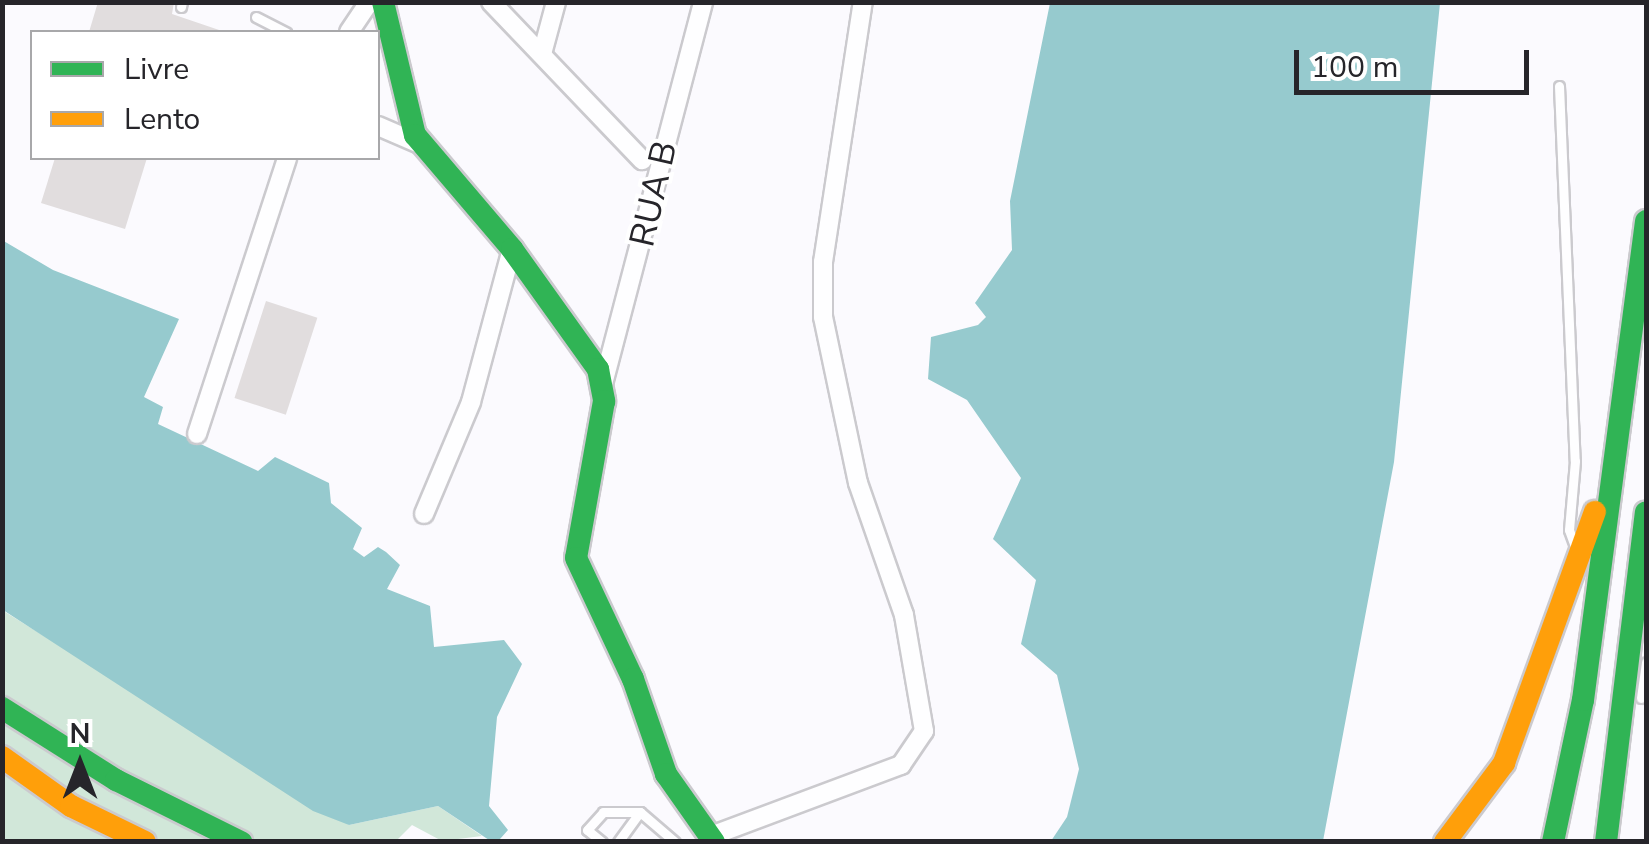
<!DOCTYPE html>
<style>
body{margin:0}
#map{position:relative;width:1649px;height:844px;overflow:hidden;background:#fbfafe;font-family:"Nunito Sans",sans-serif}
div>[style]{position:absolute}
.green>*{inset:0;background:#d1e7d9}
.water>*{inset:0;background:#96cace}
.building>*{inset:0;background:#e1ddde;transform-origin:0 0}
.roads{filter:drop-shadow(2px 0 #cbcace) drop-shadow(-2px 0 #cbcace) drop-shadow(0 2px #cbcace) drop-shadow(0 -2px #cbcace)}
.lane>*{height:9px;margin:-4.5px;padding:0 4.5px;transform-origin:4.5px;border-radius:4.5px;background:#fefeff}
.street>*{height:18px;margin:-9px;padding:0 9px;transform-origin:9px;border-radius:9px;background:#fefeff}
.fast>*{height:22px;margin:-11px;padding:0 11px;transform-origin:11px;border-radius:11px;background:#30b455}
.slow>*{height:22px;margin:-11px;padding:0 11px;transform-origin:11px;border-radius:11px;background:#ff9f0a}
span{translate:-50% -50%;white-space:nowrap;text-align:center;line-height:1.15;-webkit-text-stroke:8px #fff;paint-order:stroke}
.street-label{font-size:35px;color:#26252a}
.frame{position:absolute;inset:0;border:5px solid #26252a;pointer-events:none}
.legend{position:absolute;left:30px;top:30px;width:350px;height:130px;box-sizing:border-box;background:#fff;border:2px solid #a8a8aa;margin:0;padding:12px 18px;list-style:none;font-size:30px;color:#26252a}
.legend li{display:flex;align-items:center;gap:20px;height:50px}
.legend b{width:50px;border:2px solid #a8a8aa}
.north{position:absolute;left:30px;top:714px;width:100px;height:100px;-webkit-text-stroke:8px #fff;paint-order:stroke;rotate:0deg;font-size:28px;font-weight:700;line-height:40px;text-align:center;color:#26252a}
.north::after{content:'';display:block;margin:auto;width:35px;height:45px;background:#26252a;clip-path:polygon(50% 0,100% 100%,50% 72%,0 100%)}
.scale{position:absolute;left:1294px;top:50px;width:235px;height:45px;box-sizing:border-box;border:5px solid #26252a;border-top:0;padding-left:12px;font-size:30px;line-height:35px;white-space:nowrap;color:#26252a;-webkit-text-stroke:8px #fff;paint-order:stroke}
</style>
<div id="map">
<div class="green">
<div style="clip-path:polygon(2px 610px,349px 825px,438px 806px,482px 836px,442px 841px,412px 825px,395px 842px,3px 841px)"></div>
</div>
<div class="water">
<div style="clip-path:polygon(1050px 3px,1440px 3px,1394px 462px,1323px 841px,1051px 841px,1067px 817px,1079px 769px,1057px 675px,1021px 644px,1036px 580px,993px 539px,1021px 478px,967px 400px,928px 379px,931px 337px,978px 325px,986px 317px,975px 303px,1012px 250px,1010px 201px)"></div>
<div style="clip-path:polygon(2px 240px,53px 270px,179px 319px,144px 397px,163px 407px,158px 424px,258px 471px,275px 457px,329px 483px,331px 503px,362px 528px,353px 549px,364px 557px,378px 547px,386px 552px,400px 565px,387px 589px,430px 606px,434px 647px,504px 640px,522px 664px,497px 717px,489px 806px,508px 830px,500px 839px,489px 840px,438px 806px,349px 825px,313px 811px,3px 610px)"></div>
</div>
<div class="building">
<div style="clip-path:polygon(98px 2px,174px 2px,172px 14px,225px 32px,89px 32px)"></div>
<div style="clip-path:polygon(55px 158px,147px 158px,125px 229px,41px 203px)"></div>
<div style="left:266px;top:301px;width:54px;height:102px;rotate:18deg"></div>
</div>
<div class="roads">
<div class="lane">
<div style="left:181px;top:7px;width:5px;rotate:-79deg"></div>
<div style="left:256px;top:17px;width:34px;rotate:27deg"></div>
<div style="left:1559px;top:86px;width:375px;rotate:87.6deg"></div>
<div style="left:1575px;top:461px;width:69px;rotate:95deg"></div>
<div style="left:1569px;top:530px;width:20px;rotate:70deg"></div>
<div style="left:1641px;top:698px;width:36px;rotate:-82deg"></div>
<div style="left:602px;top:842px;width:19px;rotate:-141deg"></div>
<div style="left:587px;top:830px;width:24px;rotate:-48deg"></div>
<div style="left:603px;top:812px;width:37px"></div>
<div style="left:640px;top:812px;width:46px;rotate:40.6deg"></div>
<div style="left:618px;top:842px;width:37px;rotate:-54deg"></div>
</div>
<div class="street">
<div style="left:491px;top:2px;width:219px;rotate:46.3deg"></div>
<div style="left:349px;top:32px;width:36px;rotate:-56deg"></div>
<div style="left:542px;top:54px;width:54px;rotate:-74.9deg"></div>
<div style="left:378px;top:126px;width:48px;rotate:23.4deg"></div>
<div style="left:603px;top:384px;width:395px;rotate:-75.3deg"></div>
<div style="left:197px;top:434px;width:290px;rotate:-71.9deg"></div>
<div style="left:424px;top:514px;width:121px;rotate:-67.2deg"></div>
<div style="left:471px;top:402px;width:158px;rotate:-75deg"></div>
<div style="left:711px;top:836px;width:203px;rotate:-20.5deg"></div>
<div style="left:901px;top:765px;width:41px;rotate:-55.9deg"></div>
<div style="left:924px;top:731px;width:118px;rotate:-99.8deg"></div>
<div style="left:904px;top:615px;width:140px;rotate:-109.2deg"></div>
<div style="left:858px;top:483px;width:170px;rotate:-101.9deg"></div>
<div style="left:823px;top:317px;width:55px;rotate:-90deg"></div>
<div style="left:823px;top:262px;width:263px;rotate:-81.3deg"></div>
</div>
<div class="fast">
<div style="left:383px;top:2px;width:137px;rotate:76.5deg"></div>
<div style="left:415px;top:135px;width:150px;rotate:49.6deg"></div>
<div style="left:512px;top:249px;width:148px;rotate:54.4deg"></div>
<div style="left:598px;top:369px;width:33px;rotate:79deg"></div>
<div style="left:604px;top:401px;width:159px;rotate:100.1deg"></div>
<div style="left:576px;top:558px;width:134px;rotate:64.8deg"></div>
<div style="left:633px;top:679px;width:101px;rotate:70.8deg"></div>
<div style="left:666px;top:774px;width:83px;rotate:54.8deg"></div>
<div style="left:2px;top:708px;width:135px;rotate:32.3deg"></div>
<div style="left:116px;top:780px;width:140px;rotate:26.4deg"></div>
<div style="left:1553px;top:842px;width:145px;rotate:-78.1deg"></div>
<div style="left:1583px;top:700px;width:483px;rotate:-82.5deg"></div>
<div style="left:1606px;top:842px;width:332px;rotate:-83.1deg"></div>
</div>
<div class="slow">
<div style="left:2px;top:757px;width:85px;rotate:35.4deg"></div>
<div style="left:71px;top:806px;width:82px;rotate:25.9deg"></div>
<div style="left:1445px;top:842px;width:99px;rotate:-53.2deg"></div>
<div style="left:1504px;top:763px;width:267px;rotate:-70.1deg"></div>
</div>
</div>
<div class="street-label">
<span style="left:654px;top:194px;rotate:-77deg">RUA B</span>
</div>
<div class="frame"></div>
<ul class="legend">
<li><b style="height:12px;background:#30b455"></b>Livre</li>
<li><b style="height:12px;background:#ff9f0a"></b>Lento</li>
</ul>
<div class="north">N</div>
<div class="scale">100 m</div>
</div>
